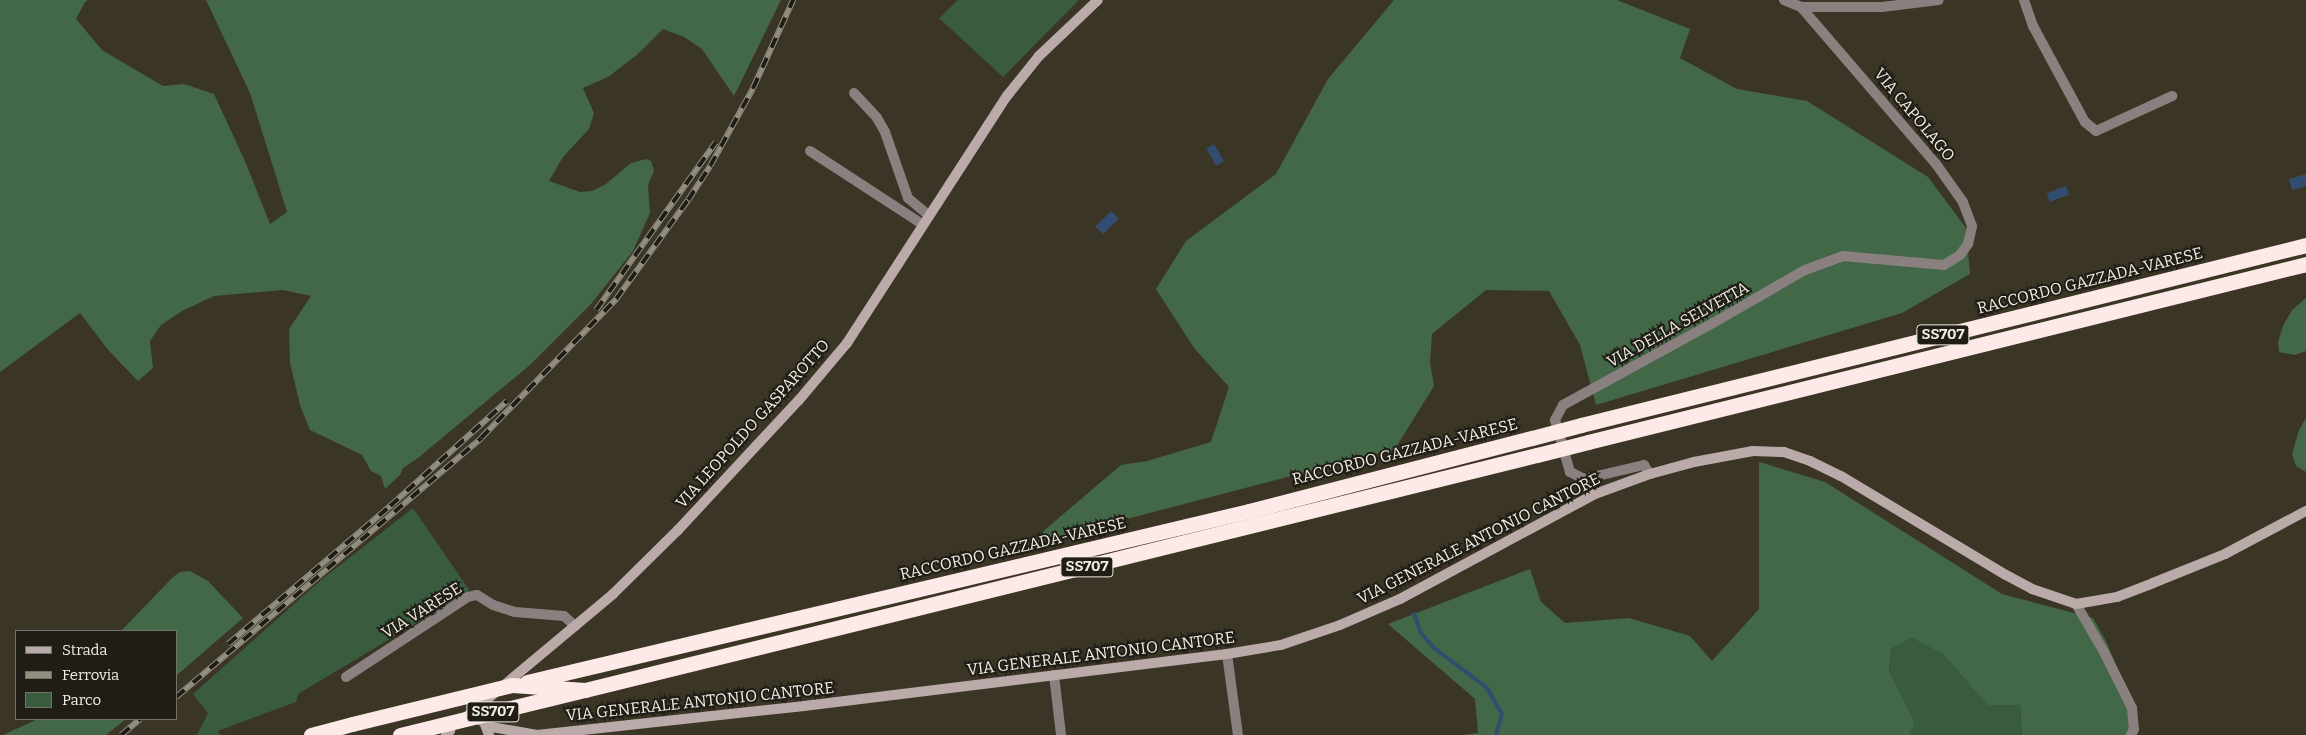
<!DOCTYPE html>
<style>
body{margin:0}
#map{position:relative;width:2306px;height:735px;overflow:hidden;background:#3b3525;font-family:Bitter,serif}
div>[style]{position:absolute}
.green>*{inset:0;background:#395c3e}
.forest>*{inset:0;background:#426847}
.water>*{inset:0;background:#324d70;transform-origin:0 0}
.stream>*{height:4px;margin:-2px;padding:0 2px;transform-origin:2px;border-radius:2px;background:#324d70}
.street>*{height:10px;margin:-5px;padding:0 5px;transform-origin:5px;border-radius:5px;background:#8a8080}
.secondary>*{height:10px;margin:-5px;padding:0 5px;transform-origin:5px;border-radius:5px;background:#baaaa9}
.highway>*{height:15px;margin:-7.5px;padding:0 7.5px;transform-origin:7.5px;border-radius:7.5px;background:#fde9e7}
.rail>*{height:5.5px;margin-top:-2.75px;transform-origin:0;background:repeating-linear-gradient(90deg,#201d16 0 11px,#928e80 0 22px);box-sizing:border-box;border-block:1px solid #928e80}
.highway-bridge>*{height:15px;margin:-7.5px;padding:0 7.5px;transform-origin:7.5px;border-radius:7.5px;background:#fde9e7}
span{translate:-50% -50%;white-space:nowrap;text-align:center;line-height:1.15;-webkit-text-stroke:4px #201d16;paint-order:stroke}
.shield-label span{padding:1px 4px;background:#201d16;border:1px solid;border-radius:4px;-webkit-text-stroke-width:0}
.shield-label{font-size:15px;color:#f0ede3;font-weight:700}
.street-label{font-size:16px;color:#f0ede3}
.legend{position:absolute;left:15px;top:630px;width:162px;height:90px;box-sizing:border-box;background:#201d16;border:1px solid #737068;margin:0;padding:6px 9px;list-style:none;font-size:15px;color:#f0ede3}
.legend li{display:flex;align-items:center;gap:10px;height:25px}
.legend b{width:25px;border:1px solid #737068}
</style>
<div id="map">
<div class="green">
<div style="clip-path:polygon(958px 0,1079px 0,1003px 77px,939px 18px)"></div>
<div style="clip-path:polygon(413px 508px,470px 591px,298px 694px,296px 702px,218px 731px,220px 735px,197px 735px,208px 713px,193px 694px,321px 580px)"></div>
<div style="clip-path:polygon(1912px 638px,1944px 655px,1987px 705px,2020px 705px,2022px 735px,1909px 735px,1915px 723px,1889px 671px,1891px 649px)"></div>
</div>
<div class="forest">
<div style="clip-path:polygon(0 0,88px 0,85px 2px,76px 19px,102px 50px,163px 86px,184px 84px,214px 94px,245px 161px,270px 224px,287px 212px,250px 93px,206px 0,781px 0,734px 96px,702px 49px,684px 37px,663px 29px,638px 54px,608px 77px,583px 88px,594px 113px,589px 129px,563px 157px,549px 181px,580px 192px,592px 191px,606px 184px,631px 163px,646px 159px,651px 161px,654px 171px,648px 185px,650px 213px,633px 251px,591px 304px,530px 365px,418px 458px,403px 468px,400px 475px,385px 489px,381px 476px,371px 471px,362px 455px,310px 430px,300px 405px,290px 363px,289px 329px,311px 296px,283px 290px,214px 296px,182px 311px,161px 325px,150px 341px,153px 368px,138px 381px,109px 351px,80px 313px,0 372px)"></div>
<div style="clip-path:polygon(1394px 0,1617px 0,1690px 29px,1680px 58px,1737px 89px,1807px 101px,1928px 177px,1966px 228px,1970px 274px,1902px 313px,1596px 405px,1580px 345px,1549px 291px,1486px 290px,1432px 334px,1430px 362px,1434px 386px,1395px 449px,1027px 545px,1121px 465px,1147px 461px,1211px 442px,1229px 387px,1194px 348px,1156px 289px,1186px 241px,1276px 174px,1328px 79px)"></div>
<div style="clip-path:polygon(2306px 298px,2306px 351px,2295px 355px,2279px 352px,2278px 342px,2283px 326px,2292px 310px)"></div>
<div style="clip-path:polygon(2306px 418px,2306px 472px,2296px 466px,2292px 454px,2299px 430px)"></div>
<div style="clip-path:polygon(1759px 462px,1825px 482px,2002px 594px,2093px 618px,2106px 641px,2136px 713px,2131px 735px,2022px 735px,2020px 705px,1987px 705px,1944px 655px,1912px 638px,1891px 649px,1889px 671px,1915px 723px,1909px 735px,1463px 735px,1478px 733px,1475px 699px,1388px 624px,1530px 569px,1541px 602px,1565px 623px,1629px 618px,1690px 636px,1712px 661px,1759px 609px)"></div>
<div style="clip-path:polygon(190px 571px,208px 581px,243px 618px,176px 676px,176px 631px,121px 631px,173px 577px,180px 572px)"></div>
<div style="clip-path:polygon(38px 719px,126px 719px,106px 735px,3px 735px)"></div>
</div>
<div class="water">
<div style="left:1214px;top:144px;width:20px;height:9px;rotate:60deg"></div>
<div style="clip-path:polygon(2306px 174px,2306px 186px,2292px 190px,2289px 179px)"></div>
<div style="left:2066px;top:186px;width:9px;height:21px;rotate:69deg"></div>
<div style="left:1111px;top:211px;width:11px;height:22px;rotate:45deg"></div>
</div>
<div class="stream">
<div style="left:1414px;top:614px;width:20px;rotate:70deg"></div>
<div style="left:1421px;top:633px;width:20px;rotate:49deg"></div>
<div style="left:1434px;top:648px;width:66px;rotate:37deg"></div>
<div style="left:1487px;top:688px;width:30px;rotate:60deg"></div>
<div style="left:1502px;top:714px;width:22px;rotate:106deg"></div>
</div>
<div class="street">
<div style="left:1784px;top:0;width:18px;rotate:22deg"></div>
<div style="left:1801px;top:7px;width:81px"></div>
<div style="left:1882px;top:7px;width:57px;rotate:-7deg"></div>
<div style="left:2024px;top:0;width:28px;rotate:71deg"></div>
<div style="left:2033px;top:26px;width:109px;rotate:61.6deg"></div>
<div style="left:2085px;top:122px;width:14px;rotate:39deg"></div>
<div style="left:2096px;top:131px;width:84px;rotate:-24.7deg"></div>
<div style="left:854px;top:93px;width:34px;rotate:47deg"></div>
<div style="left:877px;top:118px;width:16px;rotate:60deg"></div>
<div style="left:885px;top:132px;width:70px;rotate:70.8deg"></div>
<div style="left:908px;top:198px;width:26px;rotate:40deg"></div>
<div style="left:810px;top:151px;width:134px;rotate:33.1deg"></div>
<div style="left:1650px;top:474px;width:11px;rotate:-124deg"></div>
<div style="left:1644px;top:465px;width:62px;rotate:166.9deg"></div>
<div style="left:1584px;top:479px;width:16px;rotate:-153deg"></div>
<div style="left:1570px;top:472px;width:54px;rotate:-106.1deg"></div>
<div style="left:1555px;top:420px;width:17px;rotate:-62deg"></div>
<div style="left:1563px;top:405px;width:179px;rotate:-28.7deg"></div>
<div style="left:1720px;top:319px;width:98px;rotate:-30deg"></div>
<div style="left:1805px;top:270px;width:40px;rotate:-20.2deg"></div>
<div style="left:1843px;top:256px;width:101px;rotate:5.1deg"></div>
<div style="left:1944px;top:265px;width:19px;rotate:-32deg"></div>
<div style="left:1960px;top:255px;width:14px;rotate:-54deg"></div>
<div style="left:1968px;top:244px;width:18px;rotate:-77deg"></div>
<div style="left:1972px;top:226px;width:26px;rotate:-111deg"></div>
<div style="left:1963px;top:202px;width:47px;rotate:-125.4deg"></div>
<div style="left:1936px;top:164px;width:207px;rotate:-130.7deg"></div>
<div style="left:2076px;top:604px;width:53px;rotate:59.6deg"></div>
<div style="left:2103px;top:650px;width:65px;rotate:63.4deg"></div>
<div style="left:2132px;top:708px;width:21px;rotate:85deg"></div>
<div style="left:2134px;top:729px;width:7px;rotate:117deg"></div>
<div style="left:1227px;top:654px;width:82px;rotate:82.3deg"></div>
<div style="left:1054px;top:675px;width:60px;rotate:83.3deg"></div>
<div style="left:346px;top:677px;width:146px;rotate:-33.3deg"></div>
<div style="left:468px;top:597px;width:9px;rotate:-13deg"></div>
<div style="left:477px;top:595px;width:19px;rotate:32deg"></div>
<div style="left:493px;top:605px;width:23px;rotate:18deg"></div>
<div style="left:515px;top:612px;width:49px;rotate:4.7deg"></div>
<div style="left:564px;top:616px;width:15px;rotate:42deg"></div>
</div>
<div class="secondary">
<div style="left:466px;top:717px;width:192px;rotate:-39.9deg"></div>
<div style="left:613px;top:594px;width:91px;rotate:-44.6deg"></div>
<div style="left:678px;top:530px;width:178px;rotate:-47.1deg"></div>
<div style="left:799px;top:400px;width:75px;rotate:-49.9deg"></div>
<div style="left:847px;top:343px;width:294px;rotate:-57.1deg"></div>
<div style="left:1007px;top:96px;width:51px;rotate:-51.3deg"></div>
<div style="left:1039px;top:56px;width:81px;rotate:-43.5deg"></div>
<div style="left:473px;top:717px;width:12px;rotate:24deg"></div>
<div style="left:484px;top:722px;width:14px;rotate:69deg"></div>
<div style="left:486px;top:726px;width:52px;rotate:10deg"></div>
<div style="left:446px;top:735px;width:6px;rotate:-45deg"></div>
<div style="left:537px;top:735px;width:269px;rotate:-6.2deg"></div>
<div style="left:804px;top:706px;width:426px;rotate:-7deg"></div>
<div style="left:1227px;top:654px;width:55px;rotate:-9.5deg"></div>
<div style="left:1281px;top:645px;width:62px;rotate:-18.7deg"></div>
<div style="left:1340px;top:625px;width:65px;rotate:-23.4deg"></div>
<div style="left:1400px;top:599px;width:221px;rotate:-28.3deg"></div>
<div style="left:1595px;top:494px;width:59px;rotate:-20deg"></div>
<div style="left:1650px;top:474px;width:46px;rotate:-15.3deg"></div>
<div style="left:1694px;top:462px;width:60px;rotate:-10.6deg"></div>
<div style="left:1753px;top:451px;width:31px;rotate:2deg"></div>
<div style="left:1784px;top:452px;width:28px;rotate:19deg"></div>
<div style="left:1810px;top:461px;width:34px;rotate:26deg"></div>
<div style="left:1841px;top:476px;width:192px;rotate:31deg"></div>
<div style="left:2006px;top:575px;width:30px;rotate:28deg"></div>
<div style="left:2032px;top:589px;width:46px;rotate:18.8deg"></div>
<div style="left:2076px;top:604px;width:42px;rotate:-9.7deg"></div>
<div style="left:2117px;top:597px;width:39px;rotate:-21deg"></div>
<div style="left:2153px;top:583px;width:78px;rotate:-21.9deg"></div>
<div style="left:2225px;top:554px;width:92px;rotate:-28deg"></div>
</div>
<div class="highway">
<div style="left:1581px;top:425px;width:747px;rotate:-13.94deg"></div>
<div style="left:1588px;top:442px;width:740px;rotate:-13.92deg"></div>
<div style="left:527px;top:682px;width:742px;rotate:-13.32deg"></div>
<div style="left:1249px;top:511px;width:292px;rotate:-14.5deg"></div>
<div style="left:512px;top:685px;width:73px;rotate:3.9deg"></div>
<div style="left:585px;top:690px;width:981px;rotate:-13.87deg"></div>
<div style="left:311px;top:735px;width:42px;rotate:-15deg"></div>
</div>
<div class="rail">
<div style="left:596px;top:310px;width:206px;rotate:-54.5deg"></div>
<div style="left:228px;top:644px;width:213px;rotate:-40.4deg"></div>
<div style="left:390px;top:506px;width:157px;rotate:-41.9deg"></div>
<div style="left:176px;top:697px;width:400px;rotate:-40.3deg"></div>
<div style="left:481px;top:438px;width:194px;rotate:-45.8deg"></div>
<div style="left:616px;top:299px;width:122px;rotate:-54deg"></div>
<div style="left:688px;top:200px;width:40px;rotate:-57.1deg"></div>
<div style="left:710px;top:166px;width:89px;rotate:-61.1deg"></div>
<div style="left:753px;top:88px;width:97px;rotate:-65.6deg"></div>
<div style="left:121px;top:735px;width:25px;rotate:-40deg"></div>
</div>
<div class="highway-bridge">
<div style="left:1532px;top:438px;width:51px;rotate:-14.9deg"></div>
<div style="left:1537px;top:455px;width:53px;rotate:-14.3deg"></div>
<div style="left:352px;top:724px;width:165px;rotate:-13.7deg"></div>
<div style="left:400px;top:735px;width:190px;rotate:-13.7deg"></div>
</div>
<div class="shield-label">
<span style="left:1943px;top:335px">SS707</span>
<span style="left:1087px;top:567px">SS707</span>
<span style="left:493px;top:712px">SS707</span>
</div>
<div class="street-label">
<span style="left:1914px;top:115px;rotate:50deg">VIA CAPOLAGO</span>
<span style="left:2090px;top:281px;rotate:-14deg">RACCORDO GAZZADA-VARESE</span>
<span style="left:1678px;top:325px;rotate:-29deg">VIA DELLA SELVETTA</span>
<span style="left:753px;top:424px;rotate:-48deg">VIA LEOPOLDO GASPAROTTO</span>
<span style="left:1405px;top:452px;rotate:-14deg">RACCORDO GAZZADA-VARESE</span>
<span style="left:1479px;top:539px;rotate:-27deg">VIA GENERALE ANTONIO CANTORE</span>
<span style="left:1013px;top:549px;rotate:-13deg">RACCORDO GAZZADA-VARESE</span>
<span style="left:422px;top:611px;rotate:-32deg">VIA VARESE</span>
<span style="left:1101px;top:654px;rotate:-7deg">VIA GENERALE ANTONIO CANTORE</span>
<span style="left:700px;top:702px;rotate:-6deg">VIA GENERALE ANTONIO CANTORE</span>
</div>
<ul class="legend">
<li><b style="height:6px;background:#baaaa9"></b>Strada</li>
<li><b style="height:6px;background:#928e80"></b>Ferrovia</li>
<li><b style="height:14px;background:#395c3e"></b>Parco</li>
</ul>
</div>
